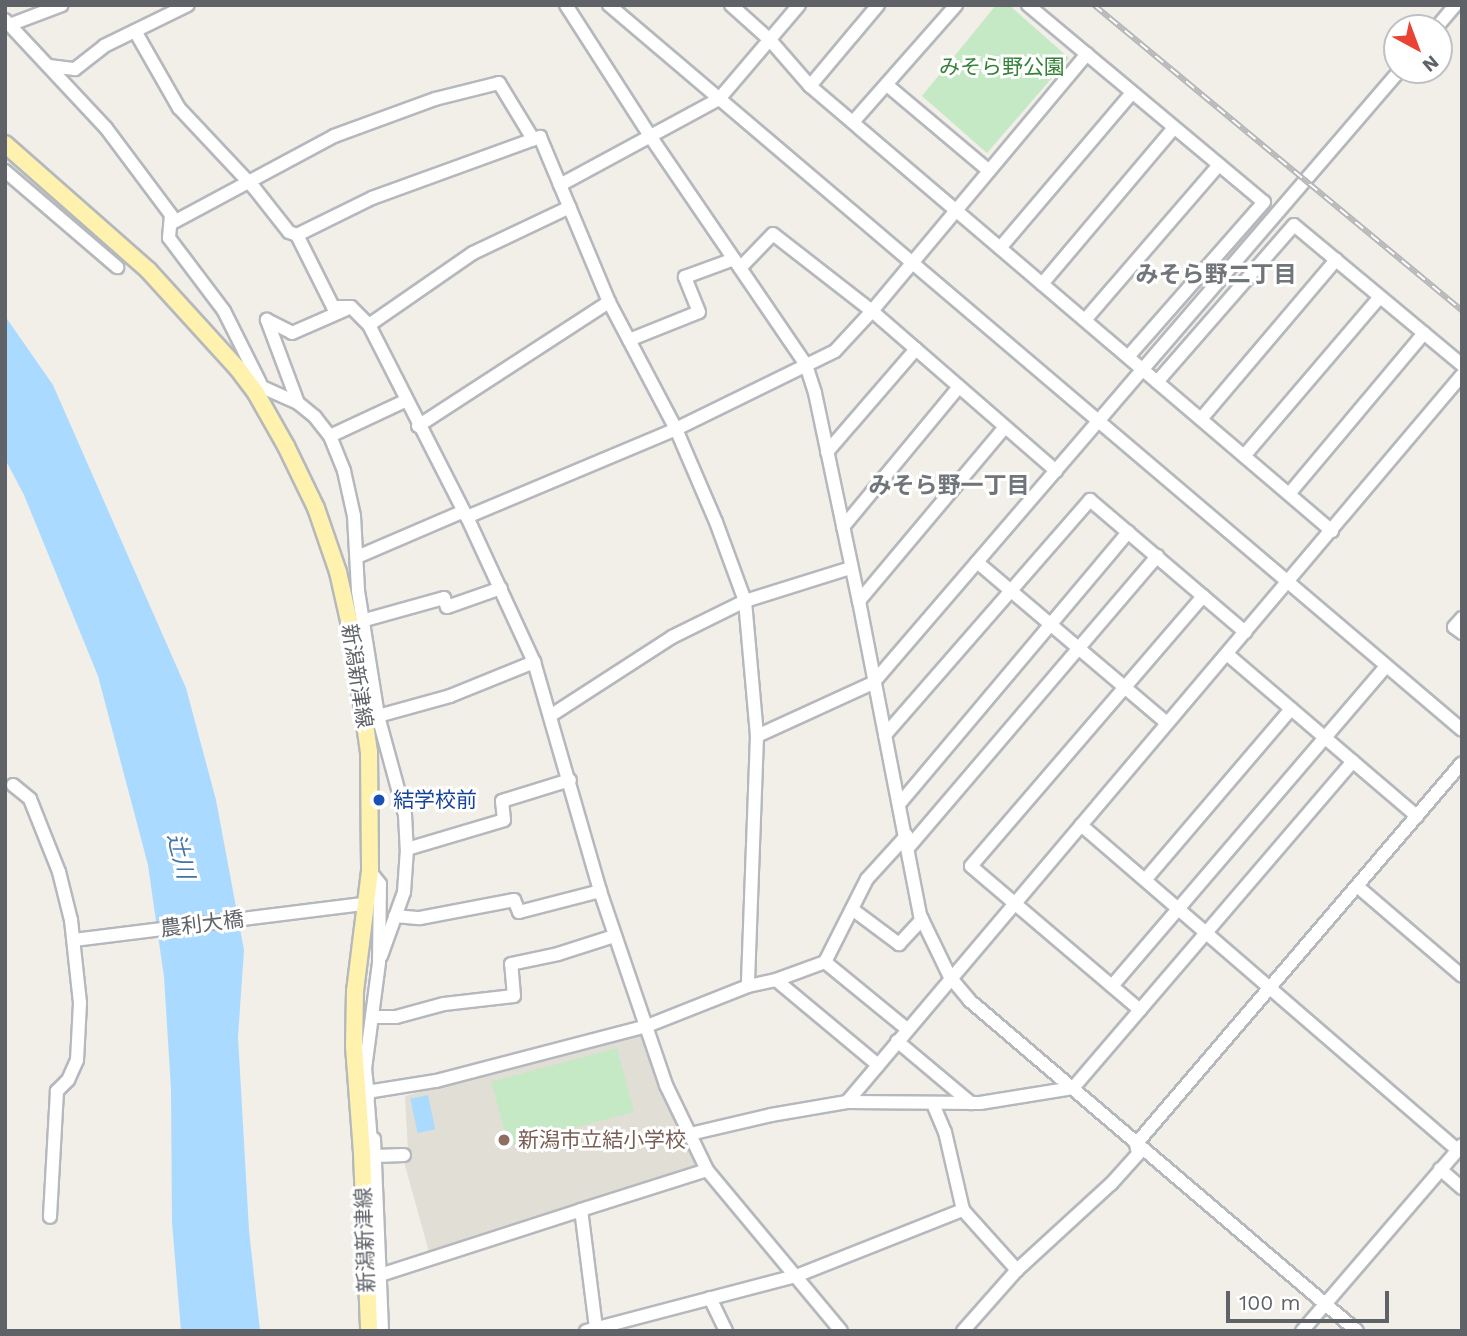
<!DOCTYPE html>
<meta charset="utf-8">
<style>
body{margin:0}
#map{position:relative;width:1467px;height:1336px;overflow:hidden;background:#f1efe8;font-family:"Work Sans","Noto Sans JP",sans-serif}
div>[style]{position:absolute}
.education>*{inset:0;background:#e1ded6}
.green>*{inset:0;background:#c5e8c5;transform-origin:0 0}
.water>*{inset:0;background:#aadaff;transform-origin:0 0}
.roads{filter:drop-shadow(2px 0 #b5b8bc) drop-shadow(-2px 0 #b5b8bc) drop-shadow(0 2px #b5b8bc) drop-shadow(0 -2px #b5b8bc)}
.minor>*{height:12px;margin:-6px;padding:0 6px;transform-origin:6px;border-radius:6px;background:#fff}
.major>*{height:16px;margin:-8px;padding:0 8px;transform-origin:8px;border-radius:8px;background:#fff2af}
.rail>*{height:6px;margin-top:-3px;transform-origin:0;background:repeating-linear-gradient(90deg,#fff 0 10px,#b6b7b8 0 20px);box-sizing:border-box;border-block:2px solid #b6b7b8}
.dots>*{width:19px;height:19px;translate:-50% -50%;box-sizing:border-box;border:4px solid #fff;border-radius:50%}
span{translate:-50% -50%;white-space:nowrap;text-align:center;line-height:1.15;-webkit-text-stroke:6px #fff;paint-order:stroke}
.park-label{font-size:21px;color:#348238}
.street-label{font-size:21px;color:#5f6368}
.transit-label{font-size:21px;color:#164399}
.left{translate:0 -50%;text-align:left}
.education-label{font-size:21px;color:#785e54}
.neighbourhood-label{font-size:23px;color:#70757a;font-weight:700}
.water-label{font-size:23px;color:#4174aa;font-style:italic}
.frame{position:absolute;inset:0;border:7px solid #5f6368;pointer-events:none}
.north{position:absolute;left:1383px;top:14px;width:70px;height:70px;box-sizing:border-box;background:#fff;border:2px solid #bfc1c3;border-radius:50%;rotate:139deg;font-size:19px;font-weight:700;line-height:28px;text-align:center;color:#5f6368}
.north::after{content:'';display:block;margin:auto;width:24px;height:32px;background:#ea4335;clip-path:polygon(50% 0,100% 100%,50% 72%,0 100%)}
.scale{position:absolute;left:1226px;top:1291px;width:163px;height:32px;box-sizing:border-box;border:4px solid #5f6368;border-top:0;padding-left:9px;font-size:21px;line-height:24px;white-space:nowrap;color:#5f6368;-webkit-text-stroke:5px #fff;paint-order:stroke}
</style>
<div id="map">
<div class="education">
<div style="clip-path:polygon(642px 1033px,699px 1169px,429px 1252px,404px 1162px,408px 1150px,405px 1096px)"></div>
</div>
<div class="green">
<div style="clip-path:polygon(996px 5px,1009px 5px,1069px 58px,987px 153px,922px 96px)"></div>
<div style="left:617px;top:1048px;width:66px;height:130px;rotate:75deg"></div>
</div>
<div class="water">
<div style="clip-path:polygon(5px 316px,53px 385px,186px 688px,216px 800px,244px 950px,238px 1037px,249px 1230px,260px 1331px,181px 1331px,172px 1222px,171px 1089px,164px 977px,148px 865px,98px 676px,24px 495px,5px 459px)"></div>
<div style="left:428px;top:1095px;width:35px;height:18px;rotate:78deg"></div>
</div>
<div class="roads">
<div class="minor">
<div style="left:566px;top:5px;width:156px;rotate:57.3deg"></div>
<div style="left:650px;top:136px;width:277px;rotate:55.7deg"></div>
<div style="left:806px;top:365px;width:29px;rotate:72deg"></div>
<div style="left:815px;top:393px;width:213px;rotate:78.1deg"></div>
<div style="left:859px;top:601px;width:320px;rotate:79deg"></div>
<div style="left:920px;top:915px;width:69px;rotate:64.2deg"></div>
<div style="left:950px;top:977px;width:30px;rotate:50deg"></div>
<div style="left:969px;top:1000px;width:510px;rotate:40.47deg"></div>
<div style="left:609px;top:5px;width:1119px;rotate:40.36deg"></div>
<div style="left:731px;top:5px;width:52px;rotate:41.9deg"></div>
<div style="left:770px;top:40px;width:61px;rotate:49deg"></div>
<div style="left:810px;top:86px;width:686px;rotate:40.45deg"></div>
<div style="left:1028px;top:5px;width:307px;rotate:39.9deg"></div>
<div style="left:1264px;top:202px;width:206px;rotate:131.3deg"></div>
<div style="left:5px;top:20px;width:148px;rotate:46.9deg"></div>
<div style="left:106px;top:128px;width:109px;rotate:53.2deg"></div>
<div style="left:171px;top:215px;width:23px;rotate:95deg"></div>
<div style="left:169px;top:238px;width:91px;rotate:53deg"></div>
<div style="left:224px;top:311px;width:80px;rotate:63.4deg"></div>
<div style="left:12px;top:24px;width:53px;rotate:-20.8deg"></div>
<div style="left:1436px;top:28px;width:30px;rotate:-50deg"></div>
<div style="left:135px;top:31px;width:89px;rotate:60.3deg"></div>
<div style="left:179px;top:108px;width:111px;rotate:46.8deg"></div>
<div style="left:255px;top:189px;width:55px;rotate:51.7deg"></div>
<div style="left:289px;top:232px;width:9px;rotate:21deg"></div>
<div style="left:297px;top:235px;width:80px;rotate:63.4deg"></div>
<div style="left:333px;top:307px;width:18px"></div>
<div style="left:351px;top:307px;width:25px;rotate:45deg"></div>
<div style="left:369px;top:325px;width:216px;rotate:63deg"></div>
<div style="left:467px;top:517px;width:160px;rotate:65.2deg"></div>
<div style="left:534px;top:662px;width:238px;rotate:73.9deg"></div>
<div style="left:600px;top:891px;width:205px;rotate:71.2deg"></div>
<div style="left:666px;top:1085px;width:94px;rotate:64.2deg"></div>
<div style="left:707px;top:1170px;width:209px;rotate:50.2deg"></div>
<div style="left:49px;top:66px;width:26px;rotate:7deg"></div>
<div style="left:75px;top:69px;width:37px;rotate:-38deg"></div>
<div style="left:104px;top:46px;width:93px;rotate:-26deg"></div>
<div style="left:887px;top:85px;width:133px;rotate:40.1deg"></div>
<div style="left:810px;top:86px;width:106px;rotate:-50deg"></div>
<div style="left:853px;top:122px;width:156px;rotate:-48.6deg"></div>
<div style="left:5px;top:171px;width:148px;rotate:40.6deg"></div>
<div style="left:560px;top:185px;width:181px;rotate:-28.4deg"></div>
<div style="left:719px;top:99px;width:123px;rotate:-49.6deg"></div>
<div style="left:172px;top:223px;width:184px;rotate:-28.2deg"></div>
<div style="left:334px;top:136px;width:108px;rotate:-20.1deg"></div>
<div style="left:435px;top:99px;width:66px;rotate:-14deg"></div>
<div style="left:499px;top:83px;width:66px;rotate:58.7deg"></div>
<div style="left:297px;top:235px;width:84px;rotate:-26.3deg"></div>
<div style="left:372px;top:198px;width:179px;rotate:-20deg"></div>
<div style="left:540px;top:137px;width:179px;rotate:67.3deg"></div>
<div style="left:609px;top:302px;width:144px;rotate:62.2deg"></div>
<div style="left:676px;top:429px;width:101px;rotate:66.7deg"></div>
<div style="left:716px;top:522px;width:84px;rotate:69.8deg"></div>
<div style="left:745px;top:601px;width:136px;rotate:84.9deg"></div>
<div style="left:757px;top:736px;width:250px;rotate:92.1deg"></div>
<div style="left:1000px;top:248px;width:204px;rotate:-49.6deg"></div>
<div style="left:740px;top:268px;width:47px;rotate:-45.9deg"></div>
<div style="left:773px;top:234px;width:125px;rotate:37.9deg"></div>
<div style="left:872px;top:311px;width:244px;rotate:41deg"></div>
<div style="left:1042px;top:284px;width:204px;rotate:-49.8deg"></div>
<div style="left:1085px;top:320px;width:205px;rotate:-49.2deg"></div>
<div style="left:369px;top:325px;width:126px;rotate:-34.7deg"></div>
<div style="left:473px;top:253px;width:107px;rotate:-25.4deg"></div>
<div style="left:629px;top:340px;width:75px;rotate:-21.8deg"></div>
<div style="left:699px;top:312px;width:38px;rotate:-112deg"></div>
<div style="left:685px;top:277px;width:52px;rotate:-20.2deg"></div>
<div style="left:247px;top:375px;width:19px;rotate:39deg"></div>
<div style="left:262px;top:387px;width:39px;rotate:24deg"></div>
<div style="left:298px;top:403px;width:22px;rotate:39deg"></div>
<div style="left:315px;top:417px;width:24px;rotate:52deg"></div>
<div style="left:330px;top:436px;width:38px;rotate:68deg"></div>
<div style="left:344px;top:471px;width:46px;rotate:77.5deg"></div>
<div style="left:354px;top:516px;width:75px;rotate:86.9deg"></div>
<div style="left:358px;top:591px;width:127px;rotate:80.9deg"></div>
<div style="left:378px;top:716px;width:103px;rotate:74.7deg"></div>
<div style="left:405px;top:815px;width:34px;rotate:87deg"></div>
<div style="left:1157px;top:382px;width:208px;rotate:-48.9deg"></div>
<div style="left:1294px;top:225px;width:219px;rotate:39.8deg"></div>
<div style="left:298px;top:403px;width:89px;rotate:-110.5deg"></div>
<div style="left:267px;top:320px;width:28px;rotate:27deg"></div>
<div style="left:292px;top:333px;width:58px;rotate:-23.5deg"></div>
<div style="left:1201px;top:419px;width:209px;rotate:-49.7deg"></div>
<div style="left:418px;top:426px;width:228px;rotate:-33deg"></div>
<div style="left:330px;top:436px;width:83px;rotate:-25deg"></div>
<div style="left:827px;top:452px;width:136px;rotate:-49.2deg"></div>
<div style="left:1244px;top:456px;width:209px;rotate:-49.5deg"></div>
<div style="left:1289px;top:494px;width:210px;rotate:-50deg"></div>
<div style="left:467px;top:517px;width:227px;rotate:-22.8deg"></div>
<div style="left:676px;top:429px;width:177px;rotate:-26.1deg"></div>
<div style="left:835px;top:351px;width:54px;rotate:-47.2deg"></div>
<div style="left:872px;top:311px;width:335px;rotate:-50.1deg"></div>
<div style="left:843px;top:527px;width:182px;rotate:-50.4deg"></div>
<div style="left:357px;top:557px;width:114px;rotate:-23.2deg"></div>
<div style="left:977px;top:562px;width:249px;rotate:40.3deg"></div>
<div style="left:859px;top:601px;width:227px;rotate:-50deg"></div>
<div style="left:1462px;top:618px;width:12px;rotate:132deg"></div>
<div style="left:1454px;top:627px;width:10px;rotate:37deg"></div>
<div style="left:365px;top:620px;width:82px;rotate:-15.6deg"></div>
<div style="left:444px;top:598px;width:9px;rotate:72deg"></div>
<div style="left:447px;top:607px;width:57px;rotate:-19.4deg"></div>
<div style="left:1227px;top:654px;width:250px;rotate:40.5deg"></div>
<div style="left:378px;top:716px;width:75px;rotate:-15.5deg"></div>
<div style="left:450px;top:696px;width:91px;rotate:-22deg"></div>
<div style="left:550px;top:716px;width:145px;rotate:-32.9deg"></div>
<div style="left:672px;top:637px;width:81px;rotate:-26.3deg"></div>
<div style="left:745px;top:601px;width:110px;rotate:-17.4deg"></div>
<div style="left:885px;top:735px;width:312px;rotate:-48.9deg"></div>
<div style="left:1090px;top:500px;width:204px;rotate:40.4deg"></div>
<div style="left:757px;top:736px;width:128px;rotate:-24.6deg"></div>
<div style="left:873px;top:683px;width:808px;rotate:-49.31deg"></div>
<div style="left:13px;top:785px;width:22px;rotate:39deg"></div>
<div style="left:30px;top:799px;width:79px;rotate:68.3deg"></div>
<div style="left:59px;top:872px;width:49px;rotate:76deg"></div>
<div style="left:71px;top:920px;width:83px;rotate:83.8deg"></div>
<div style="left:80px;top:1003px;width:57px;rotate:93deg"></div>
<div style="left:77px;top:1060px;width:22px;rotate:114deg"></div>
<div style="left:68px;top:1080px;width:16px;rotate:135deg"></div>
<div style="left:57px;top:1091px;width:126px;rotate:93.2deg"></div>
<div style="left:901px;top:802px;width:353px;rotate:-49.9deg"></div>
<div style="left:1081px;top:825px;width:497px;rotate:40.8deg"></div>
<div style="left:908px;top:848px;width:384px;rotate:-49.5deg"></div>
<div style="left:1145px;top:880px;width:225px;rotate:-49.5deg"></div>
<div style="left:1357px;top:886px;width:138px;rotate:40.6deg"></div>
<div style="left:852px;top:909px;width:59px;rotate:36.7deg"></div>
<div style="left:899px;top:944px;width:34px;rotate:-47deg"></div>
<div style="left:395px;top:916px;width:25px;rotate:5deg"></div>
<div style="left:420px;top:918px;width:96px;rotate:-10.8deg"></div>
<div style="left:514px;top:900px;width:13px;rotate:67deg"></div>
<div style="left:519px;top:912px;width:84px;rotate:-14.5deg"></div>
<div style="left:74px;top:940px;width:293px;rotate:-7.1deg"></div>
<div style="left:381px;top:956px;width:68px;rotate:-70.2deg"></div>
<div style="left:404px;top:892px;width:43px;rotate:-86deg"></div>
<div style="left:407px;top:849px;width:101px;rotate:-16.6deg"></div>
<div style="left:504px;top:820px;width:19px;rotate:-96deg"></div>
<div style="left:502px;top:801px;width:71px;rotate:-17.2deg"></div>
<div style="left:825px;top:962px;width:106px;rotate:39.3deg"></div>
<div style="left:776px;top:980px;width:133px;rotate:39.8deg"></div>
<div style="left:1112px;top:986px;width:421px;rotate:-49.4deg"></div>
<div style="left:1140px;top:1010px;width:222px;rotate:-139.6deg"></div>
<div style="left:971px;top:866px;width:356px;rotate:-49.3deg"></div>
<div style="left:372px;top:1017px;width:24px"></div>
<div style="left:396px;top:1017px;width:50px;rotate:-15.2deg"></div>
<div style="left:444px;top:1004px;width:70px;rotate:-6.5deg"></div>
<div style="left:514px;top:996px;width:32px;rotate:-95deg"></div>
<div style="left:511px;top:964px;width:48px;rotate:-12deg"></div>
<div style="left:558px;top:954px;width:59px;rotate:-17.8deg"></div>
<div style="left:897px;top:1041px;width:97px;rotate:40deg"></div>
<div style="left:368px;top:1097px;width:28px;rotate:-96deg"></div>
<div style="left:365px;top:1069px;width:108px;rotate:-82.5deg"></div>
<div style="left:379px;top:962px;width:78px;rotate:-89.3deg"></div>
<div style="left:380px;top:884px;width:16px;rotate:-128deg"></div>
<div style="left:847px;top:1102px;width:952px;rotate:-49.77deg"></div>
<div style="left:933px;top:1104px;width:30px;rotate:67deg"></div>
<div style="left:945px;top:1132px;width:80px;rotate:77deg"></div>
<div style="left:963px;top:1210px;width:81px;rotate:48deg"></div>
<div style="left:690px;top:1134px;width:83px;rotate:-13.2deg"></div>
<div style="left:771px;top:1115px;width:77px;rotate:-9.7deg"></div>
<div style="left:847px;top:1102px;width:133px;rotate:0.4deg"></div>
<div style="left:980px;top:1103px;width:94px;rotate:-9.2deg"></div>
<div style="left:1073px;top:1088px;width:430px;rotate:-49.4deg"></div>
<div style="left:374px;top:1139px;width:192px;rotate:87.6deg"></div>
<div style="left:362px;top:1153px;width:9px;rotate:-32deg"></div>
<div style="left:370px;top:1148px;width:6px;rotate:-81deg"></div>
<div style="left:371px;top:1142px;width:50px;rotate:-94.6deg"></div>
<div style="left:367px;top:1092px;width:70px;rotate:-9.1deg"></div>
<div style="left:436px;top:1081px;width:218px;rotate:-14.6deg"></div>
<div style="left:647px;top:1026px;width:109px;rotate:-21.6deg"></div>
<div style="left:748px;top:986px;width:29px;rotate:-12deg"></div>
<div style="left:776px;top:980px;width:52px;rotate:-20.2deg"></div>
<div style="left:825px;top:962px;width:93px;rotate:-63.2deg"></div>
<div style="left:867px;top:879px;width:59px;rotate:-47.7deg"></div>
<div style="left:376px;top:1156px;width:28px;rotate:-2deg"></div>
<div style="left:1440px;top:1169px;width:29px;rotate:41deg"></div>
<div style="left:377px;top:1276px;width:214px;rotate:-17.9deg"></div>
<div style="left:710px;top:1298px;width:37px;rotate:64deg"></div>
<div style="left:596px;top:1328px;width:119px;rotate:-97.2deg"></div>
<div style="left:581px;top:1210px;width:132px;rotate:-17.6deg"></div>
<div style="left:586px;top:1331px;width:217px;rotate:-14.7deg"></div>
<div style="left:796px;top:1276px;width:180px;rotate:-21.6deg"></div>
<div style="left:963px;top:1331px;width:81px;rotate:-48.5deg"></div>
<div style="left:1017px;top:1270px;width:127px;rotate:-42.5deg"></div>
<div style="left:1111px;top:1184px;width:40px;rotate:-48deg"></div>
<div style="left:1138px;top:1154px;width:10px;rotate:-101deg"></div>
<div style="left:1136px;top:1144px;width:501px;rotate:-49.45deg"></div>
<div style="left:1302px;top:1331px;width:245px;rotate:-49.3deg"></div>
</div>
<div class="major">
<div style="left:5px;top:144px;width:191px;rotate:41.4deg"></div>
<div style="left:148px;top:270px;width:134px;rotate:47.7deg"></div>
<div style="left:238px;top:369px;width:30px;rotate:53deg"></div>
<div style="left:256px;top:393px;width:61px;rotate:60.5deg"></div>
<div style="left:286px;top:446px;width:69px;rotate:64.2deg"></div>
<div style="left:316px;top:508px;width:68px;rotate:71deg"></div>
<div style="left:338px;top:572px;width:64px;rotate:77.3deg"></div>
<div style="left:352px;top:634px;width:119px;rotate:81.8deg"></div>
<div style="left:369px;top:752px;width:119px;rotate:89.5deg"></div>
<div style="left:370px;top:871px;width:121px;rotate:97.1deg"></div>
<div style="left:355px;top:991px;width:55px;rotate:91deg"></div>
<div style="left:354px;top:1046px;width:107px;rotate:85.7deg"></div>
<div style="left:362px;top:1153px;width:178px;rotate:87.7deg"></div>
</div>
</div>
<div class="rail">
<div style="left:1094px;top:5px;width:479px;rotate:39.7deg"></div>
</div>
<div class="dots">
<div style="left:379px;top:800px;background:#1a4fb4"></div>
<div style="left:504px;top:1140px;background:#8d6e63"></div>
</div>
<div class="park-label">
<span style="left:1002px;top:67px">みそら野公園</span>
</div>
<div class="street-label">
<span style="left:357px;top:676px;rotate:81deg">新潟新津線</span>
<span style="left:202px;top:924px;rotate:-7deg">農利大橋</span>
<span style="left:365px;top:1240px;rotate:-92deg">新潟新津線</span>
</div>
<div class="transit-label">
<span class="left" style="left:393px;top:800px">結学校前</span>
</div>
<div class="education-label">
<span class="left" style="left:518px;top:1140px">新潟市立結小学校</span>
</div>
<div class="neighbourhood-label">
<span style="left:1216px;top:275px">みそら野二丁目</span>
<span style="left:949px;top:486px">みそら野一丁目</span>
</div>
<div class="water-label">
<span style="left:180px;top:856px;rotate:76deg">辻川</span>
</div>
<div class="frame"></div>
<div class="north">N</div>
<div class="scale">100 m</div>
</div>
